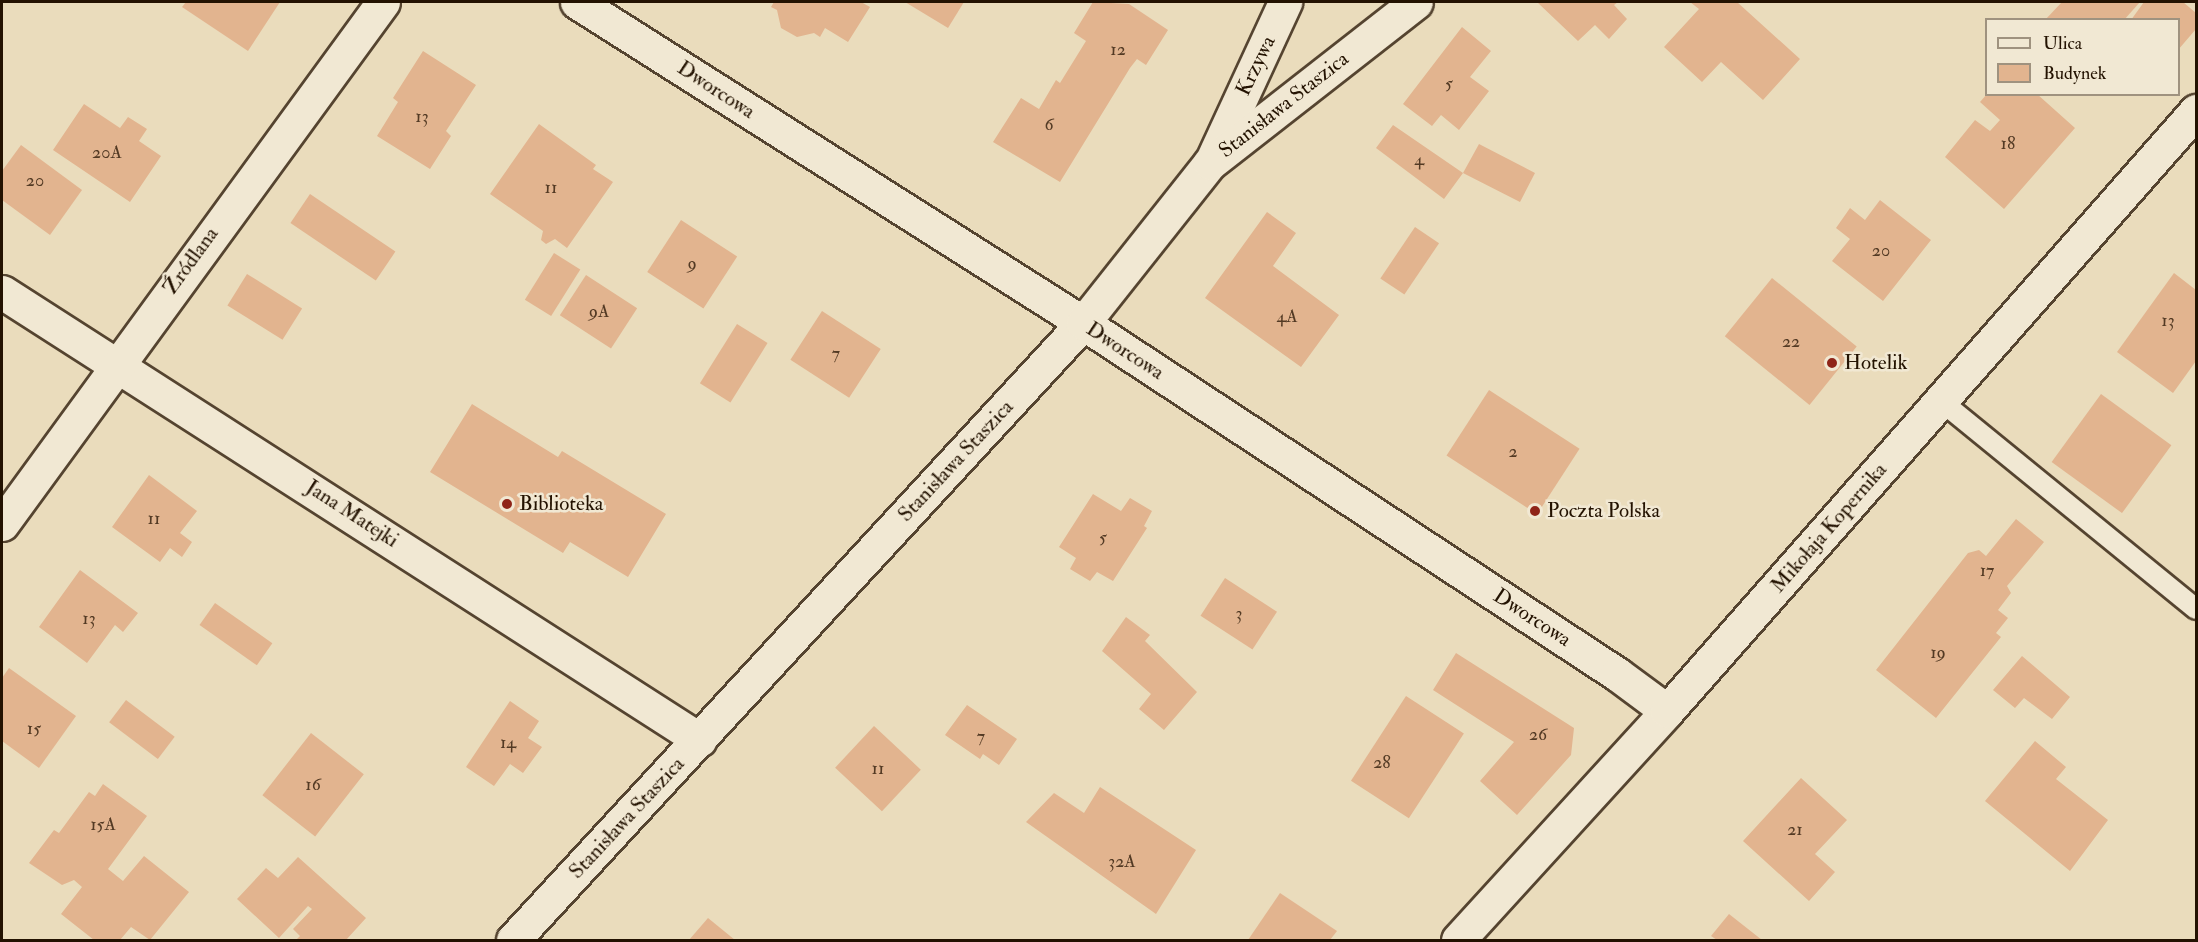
<!DOCTYPE html>
<meta charset="utf-8">
<style>
body{margin:0}
#map{position:relative;width:2198px;height:942px;overflow:hidden;background:#eadcbc;font-family:"IM FELL Double Pica",serif}
div>[style]{position:absolute}
.building>*{inset:0;background:#e2b48f;transform-origin:0 0}
.roads{filter:drop-shadow(2px 0 #554430) drop-shadow(-2px 0 #554430) drop-shadow(0 2px #554430) drop-shadow(0 -2px #554430)}
.service>*{height:20px;margin:-10px;padding:0 10px;transform-origin:10px;border-radius:10px;background:#f1e8d3}
.minor>*{height:33px;margin:-16.5px;padding:0 16.5px;transform-origin:16.5px;border-radius:16.5px;background:#f1e8d3}
.tertiary>*{height:33px;margin:-16.5px;padding:0 16.5px;transform-origin:16.5px;border-radius:16.5px;background:#f1e8d3}
.dots>*{width:16px;height:16px;translate:-50% -50%;box-sizing:border-box;border:3px solid #f1e8d3;border-radius:50%}
span{translate:-50% -50%;white-space:nowrap;text-align:center;line-height:1.15;-webkit-text-stroke:5px #f1e8d3;paint-order:stroke}
.number-label{font-size:18px;color:#533a24}
.number-label span{-webkit-text-stroke-width:0}
.street-label{font-size:21px;color:#231201}
.poi-label{font-size:21px;color:#231201}
.left{translate:0 -50%;text-align:left}
.frame{position:absolute;inset:0;border:3px solid #231201;pointer-events:none}
.legend{position:absolute;left:1985px;top:18px;width:195px;height:78px;box-sizing:border-box;background:#f1e8d3;border:2px solid #9f927f;margin:0;padding:8px 10px;list-style:none;font-size:18px;color:#231201}
.legend li{display:flex;align-items:center;gap:12px;height:30px}
.legend b{width:30px;border:2px solid #9f927f}
</style>
<div id="map">
<div class="building">
<div style="clip-path:polygon(186px 2px,280px 2px,248px 51px,182px 7px)"></div>
<div style="clip-path:polygon(774px 2px,861px 2px,870px 7px,848px 42px,825px 28px,820px 37px,814px 33px,797px 37px,781px 28px,777px 10px,771px 7px)"></div>
<div style="clip-path:polygon(905px 2px,964px 2px,948px 28px)"></div>
<div style="clip-path:polygon(1093px 2px,1129px 4px,1168px 30px,1146px 65px,1137px 59px,1130px 68px,1060px 182px,993px 142px,1021px 98px,1039px 109px,1056px 80px,1060px 83px,1086px 41px,1074px 33px)"></div>
<div style="clip-path:polygon(1537px 2px,1618px 2px,1614px 5px,1627px 19px,1609px 39px,1595px 25px,1578px 41px)"></div>
<div style="clip-path:polygon(1690px 2px,1737px 2px,1800px 59px,1763px 100px,1721px 62px,1702px 82px,1664px 47px,1699px 9px)"></div>
<div style="clip-path:polygon(2062px 2px,2140px 2px,2124px 20px,2045px 20px)"></div>
<div style="clip-path:polygon(2144px 2px,2183px 2px,2196px 13px,2196px 29px,2178px 50px,2178px 20px,2131px 20px)"></div>
<div style="clip-path:polygon(1462px 27px,1491px 51px,1470px 77px,1489px 91px,1459px 130px,1441px 115px,1432px 126px,1403px 104px)"></div>
<div style="clip-path:polygon(423px 51px,476px 85px,446px 131px,451px 136px,430px 169px,377px 136px,398px 102px,393px 98px)"></div>
<div style="clip-path:polygon(1987px 94px,2037px 94px,2075px 128px,2004px 209px,1945px 157px,1975px 120px,1990px 131px,2000px 120px,1980px 102px)"></div>
<div style="clip-path:polygon(84px 104px,120px 128px,128px 117px,147px 129px,139px 141px,161px 156px,130px 202px,53px 150px)"></div>
<div style="clip-path:polygon(539px 124px,596px 165px,593px 169px,613px 182px,567px 248px,555px 239px,546px 244px,541px 240px,543px 231px,490px 194px)"></div>
<div style="clip-path:polygon(1393px 125px,1463px 173px,1479px 144px,1535px 173px,1520px 202px,1463px 173px,1444px 199px,1376px 148px)"></div>
<div style="clip-path:polygon(21px 145px,82px 190px,50px 235px,2px 200px,2px 171px)"></div>
<div style="left:310px;top:194px;width:103px;height:35px;rotate:34deg"></div>
<div style="clip-path:polygon(1880px 200px,1931px 240px,1883px 301px,1832px 261px,1850px 239px,1836px 228px,1850px 208px,1865px 220px)"></div>
<div style="clip-path:polygon(1267px 212px,1296px 233px,1273px 266px,1339px 315px,1301px 367px,1205px 298px)"></div>
<div style="left:681px;top:220px;width:67px;height:62px;rotate:33deg"></div>
<div style="left:1415px;top:227px;width:29px;height:62px;rotate:34deg"></div>
<div style="left:554px;top:253px;width:31px;height:55px;rotate:32deg"></div>
<div style="clip-path:polygon(2174px 273px,2196px 290px,2196px 361px,2173px 393px,2117px 352px)"></div>
<div style="left:247px;top:274px;width:65px;height:37px;rotate:32deg"></div>
<div style="left:586px;top:275px;width:61px;height:48px;rotate:33deg"></div>
<div style="left:1772px;top:278px;width:109px;height:75px;rotate:39deg"></div>
<div style="left:822px;top:311px;width:70px;height:58px;rotate:33deg"></div>
<div style="left:737px;top:324px;width:36px;height:70px;rotate:32deg"></div>
<div style="left:1489px;top:390px;width:108px;height:78px;rotate:33deg"></div>
<div style="left:2101px;top:394px;width:87px;height:84px;rotate:36deg"></div>
<div style="clip-path:polygon(472px 404px,558px 457px,562px 451px,666px 514px,628px 577px,570px 542px,563px 553px,430px 472px)"></div>
<div style="clip-path:polygon(149px 475px,197px 511px,180px 533px,192px 542px,182px 557px,170px 548px,160px 562px,112px 527px)"></div>
<div style="clip-path:polygon(1093px 494px,1121px 511px,1130px 498px,1152px 511px,1144px 526px,1147px 528px,1113px 581px,1097px 572px,1090px 581px,1070px 569px,1076px 558px,1059px 547px)"></div>
<div style="clip-path:polygon(2016px 519px,2044px 542px,2007px 586px,2011px 593px,1998px 610px,2008px 618px,1996px 633px,2001px 637px,1936px 718px,1876px 670px,1968px 553px,1979px 550px,1986px 556px)"></div>
<div style="clip-path:polygon(80px 570px,138px 613px,123px 632px,115px 625px,87px 663px,39px 627px)"></div>
<div style="left:1225px;top:578px;width:62px;height:45px;rotate:33deg"></div>
<div style="left:215px;top:603px;width:70px;height:27px;rotate:35deg"></div>
<div style="clip-path:polygon(1126px 617px,1150px 635px,1145px 641px,1197px 692px,1164px 730px,1139px 709px,1151px 694px,1102px 651px)"></div>
<div style="clip-path:polygon(1456px 653px,1574px 728px,1571px 755px,1517px 815px,1480px 781px,1514px 742px,1433px 690px)"></div>
<div style="clip-path:polygon(2022px 656px,2070px 697px,2052px 719px,2024px 698px,2015px 708px,1993px 690px)"></div>
<div style="clip-path:polygon(9px 668px,76px 716px,39px 768px,2px 741px,2px 678px)"></div>
<div style="left:1406px;top:696px;width:69px;height:101px;rotate:33deg"></div>
<div style="left:126px;top:700px;width:61px;height:28px;rotate:37deg"></div>
<div style="clip-path:polygon(510px 701px,539px 721px,528px 738px,542px 747px,523px 773px,510px 764px,494px 786px,466px 767px)"></div>
<div style="clip-path:polygon(967px 705px,1017px 739px,999px 765px,983px 754px,980px 759px,945px 735px)"></div>
<div style="left:874px;top:726px;width:64px;height:57px;rotate:43deg"></div>
<div style="left:311px;top:733px;width:67px;height:79px;rotate:38deg"></div>
<div style="clip-path:polygon(2035px 741px,2066px 767px,2056px 779px,2108px 820px,2070px 871px,1985px 801px)"></div>
<div style="clip-path:polygon(1801px 778px,1847px 820px,1815px 854px,1835px 872px,1809px 901px,1743px 841px)"></div>
<div style="clip-path:polygon(103px 784px,147px 816px,108px 869px,123px 881px,144px 856px,189px 892px,150px 940px,131px 927px,120px 940px,94px 940px,61px 914px,82px 887px,74px 880px,62px 885px,29px 863px,54px 830px,59px 833px,89px 792px,95px 796px)"></div>
<div style="clip-path:polygon(1100px 787px,1196px 850px,1156px 914px,1026px 822px,1054px 793px,1084px 813px)"></div>
<div style="clip-path:polygon(298px 857px,366px 918px,346px 940px,296px 940px,300px 936px,293px 929px,312px 909px,308px 906px,279px 938px,237px 899px,266px 868px,278px 878px)"></div>
<div style="clip-path:polygon(1280px 893px,1337px 931px,1330px 940px,1248px 940px)"></div>
<div style="clip-path:polygon(1729px 914px,1762px 940px,1717px 940px,1711px 936px)"></div>
<div style="clip-path:polygon(708px 918px,735px 940px,689px 940px)"></div>
</div>
<div class="roads">
<div class="service">
<div style="left:1941px;top:401px;width:329px;rotate:39.2deg"></div>
</div>
<div class="minor">
<div style="left:577px;top:2px;width:599px;rotate:32.39deg"></div>
<div style="left:1083px;top:323px;width:639px;rotate:33.32deg"></div>
<div style="left:1617px;top:674px;width:62px;rotate:36.5deg"></div>
<div style="left:1214px;top:156px;width:170px;rotate:-65.2deg"></div>
<div style="left:2px;top:292px;width:829px;rotate:32.69deg"></div>
<div style="left:2px;top:524px;width:646px;rotate:-53.87deg"></div>
<div style="left:513px;top:940px;width:840px;rotate:-47.27deg"></div>
<div style="left:1083px;top:323px;width:204px;rotate:-51.6deg"></div>
<div style="left:1210px;top:163px;width:261px;rotate:-38deg"></div>
</div>
<div class="tertiary">
<div style="left:1458px;top:940px;width:310px;rotate:-47.6deg"></div>
<div style="left:1667px;top:711px;width:800px;rotate:-48.6deg"></div>
</div>
</div>
<div class="dots">
<div style="left:1832px;top:363px;background:#8f2418"></div>
<div style="left:507px;top:504px;background:#8f2418"></div>
<div style="left:1535px;top:511px;background:#8f2418"></div>
</div>
<div class="number-label">
<span style="left:1118px;top:50px">12</span>
<span style="left:1449px;top:84px">5</span>
<span style="left:422px;top:117px">13</span>
<span style="left:1049px;top:125px">6</span>
<span style="left:2008px;top:144px">18</span>
<span style="left:107px;top:153px">20A</span>
<span style="left:1419px;top:160px">4</span>
<span style="left:35px;top:181px">20</span>
<span style="left:551px;top:188px">11</span>
<span style="left:1881px;top:251px">20</span>
<span style="left:692px;top:264px">9</span>
<span style="left:599px;top:312px">9A</span>
<span style="left:1287px;top:317px">4A</span>
<span style="left:2168px;top:321px">13</span>
<span style="left:1791px;top:342px">22</span>
<span style="left:836px;top:354px">7</span>
<span style="left:1513px;top:452px">2</span>
<span style="left:154px;top:519px">11</span>
<span style="left:1103px;top:538px">5</span>
<span style="left:1987px;top:571px">17</span>
<span style="left:1239px;top:614px">3</span>
<span style="left:89px;top:619px">13</span>
<span style="left:1938px;top:653px">19</span>
<span style="left:34px;top:729px">15</span>
<span style="left:1538px;top:735px">26</span>
<span style="left:981px;top:737px">7</span>
<span style="left:508px;top:743px">14</span>
<span style="left:1382px;top:763px">28</span>
<span style="left:878px;top:769px">11</span>
<span style="left:313px;top:785px">16</span>
<span style="left:103px;top:825px">15A</span>
<span style="left:1795px;top:830px">21</span>
<span style="left:1122px;top:862px">32A</span>
</div>
<div class="street-label">
<span style="left:1256px;top:66px;rotate:-64deg">Krzywa</span>
<span style="left:716px;top:90px;rotate:33deg">Dworcowa</span>
<span style="left:1284px;top:105px;rotate:-38deg">Stanisława Staszica</span>
<span style="left:191px;top:261px;rotate:-54deg">Źródlana</span>
<span style="left:1125px;top:351px;rotate:33deg">Dworcowa</span>
<span style="left:956px;top:461px;rotate:-47deg">Stanisława Staszica</span>
<span style="left:352px;top:514px;rotate:33deg">Jana Matejki</span>
<span style="left:1829px;top:528px;rotate:-49deg">Mikołaja Kopernika</span>
<span style="left:1532px;top:618px;rotate:33deg">Dworcowa</span>
<span style="left:627px;top:818px;rotate:-47deg">Stanisława Staszica</span>
</div>
<div class="poi-label">
<span class="left" style="left:1844px;top:363px">Hotelik</span>
<span class="left" style="left:519px;top:504px">Biblioteka</span>
<span class="left" style="left:1547px;top:511px">Poczta Polska</span>
</div>
<div class="frame"></div>
<ul class="legend">
<li><b style="height:8px;background:#f1e8d3"></b>Ulica</li>
<li><b style="height:16px;background:#e2b48f"></b>Budynek</li>
</ul>
</div>
